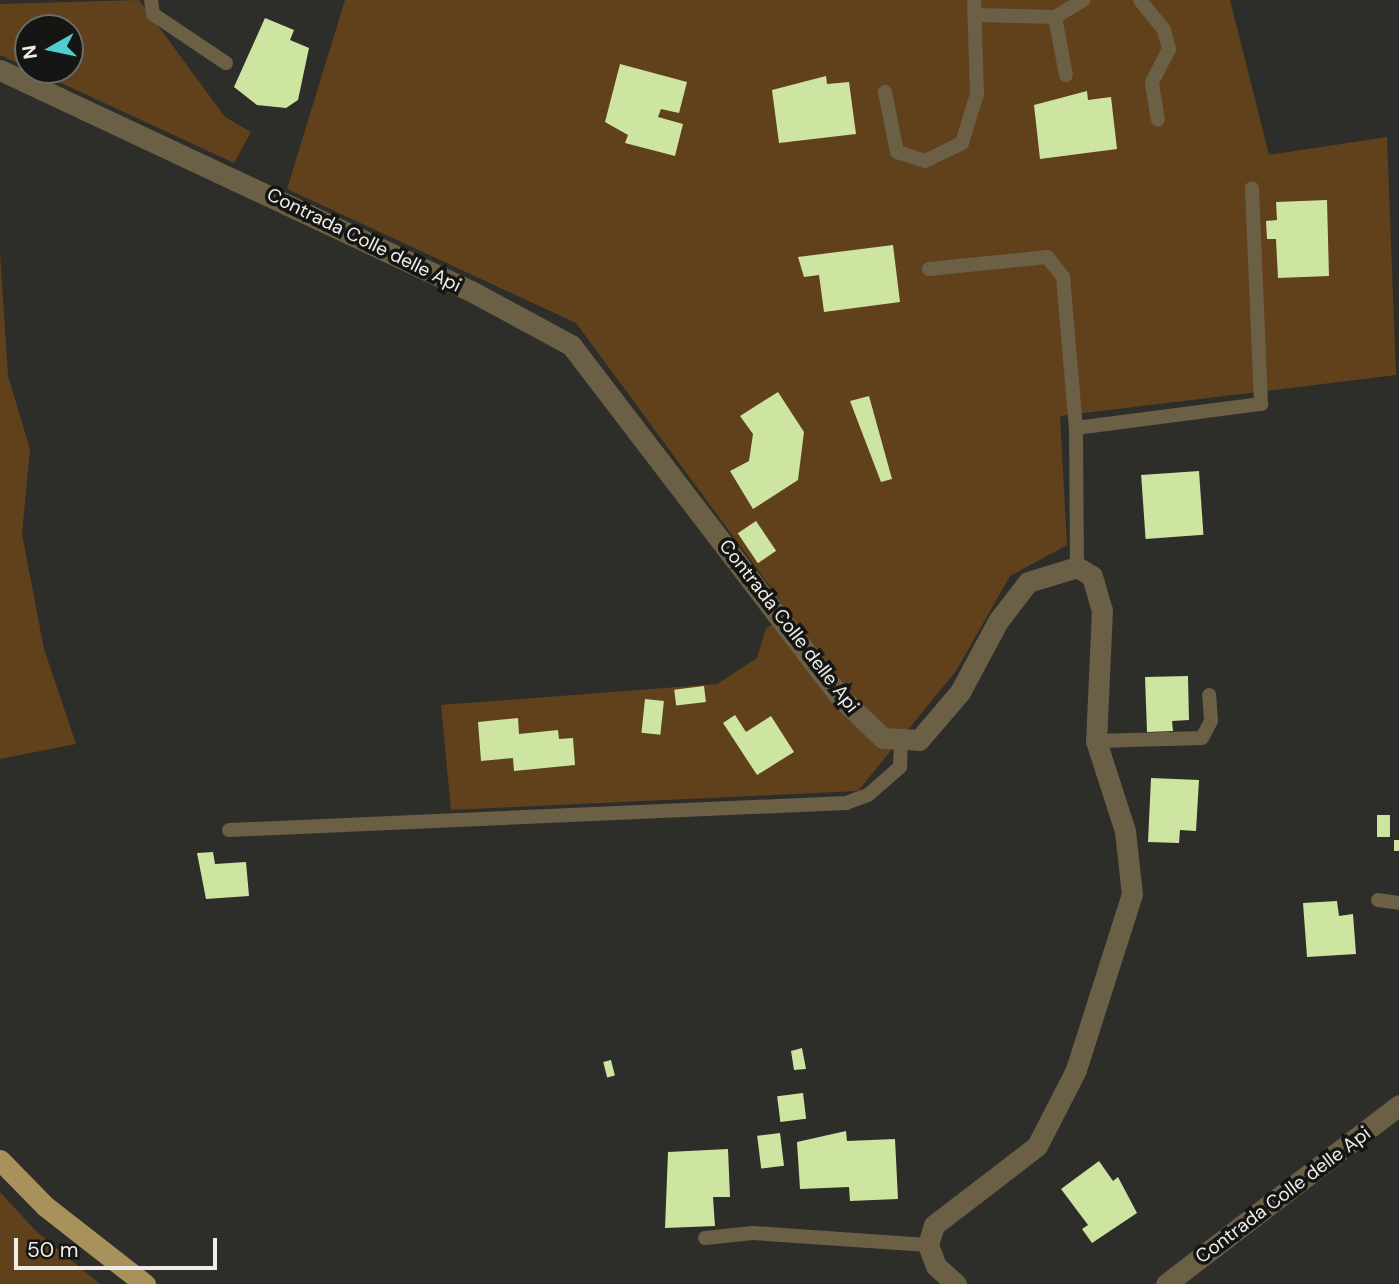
<!DOCTYPE html>
<style>
body{margin:0}
#map{position:relative;width:1399px;height:1284px;overflow:hidden;background:#2d2d29;font-family:"DM Sans",sans-serif}
div>[style]{position:absolute}
.green>*{inset:0;background:#61411c}
.building>*{inset:0;background:#cee5a2;transform-origin:0 0}
.lane>*{height:14px;margin:-7px;padding:0 7px;transform-origin:7px;border-radius:7px;background:#6b5f46}
.street>*{height:21px;margin:-10.5px;padding:0 10.5px;transform-origin:10.5px;border-radius:10.5px;background:#6b5f46}
.primary>*{height:21px;margin:-10.5px;padding:0 10.5px;transform-origin:10.5px;border-radius:10.5px;background:#a9915b}
span{translate:-50% -50%;white-space:nowrap;text-align:center;line-height:1.15;-webkit-text-stroke:7px #151513;paint-order:stroke}
.street-label{font-size:19px;color:#ededea}
.north{position:absolute;left:14px;top:14px;width:70px;height:70px;box-sizing:border-box;background:#151513;border:2px solid #6b6b69;border-radius:50%;rotate:261deg;font-size:19px;font-weight:700;line-height:28px;text-align:center;color:#ededea}
.north::after{content:'';display:block;margin:auto;width:24px;height:32px;background:#51ccd1;clip-path:polygon(50% 0,100% 100%,50% 72%,0 100%)}
.scale{position:absolute;left:14px;top:1238px;width:203px;height:32px;box-sizing:border-box;border:4px solid #ededea;border-top:0;padding-left:9px;font-size:21px;line-height:24px;white-space:nowrap;color:#ededea;-webkit-text-stroke:5px #151513;paint-order:stroke}
</style>
<div id="map">
<div class="green">
<div style="clip-path:polygon(139px 0,225px 117px,251px 132px,234px 163px,33px 70px,70px 70px,70px 28px,28px 28px,28px 68px,0 55px,0 4px)"></div>
<div style="clip-path:polygon(345px 0,1230px 0,1269px 155px,1387px 137px,1396px 375px,1060px 416px,1067px 545px,1010px 576px,956px 671px,858px 791px,451px 810px,441px 705px,717px 684px,757px 658px,766px 628px,791px 615px,576px 323px,287px 189px)"></div>
<div style="clip-path:polygon(0 254px,8px 376px,30px 449px,22px 534px,44px 649px,76px 744px,0 759px)"></div>
<div style="clip-path:polygon(0 1192px,36px 1231px,100px 1284px,0 1284px)"></div>
</div>
<div class="building">
<div style="clip-path:polygon(265px 18px,294px 30px,290px 40px,309px 48px,298px 100px,286px 108px,257px 105px,234px 87px)"></div>
<div style="clip-path:polygon(620px 64px,687px 82px,679px 113px,661px 109px,658px 117px,683px 124px,675px 156px,625px 143px,628px 135px,605px 122px)"></div>
<div style="clip-path:polygon(826px 76px,827px 84px,849px 82px,856px 134px,779px 143px,772px 90px)"></div>
<div style="clip-path:polygon(1087px 91px,1088px 100px,1111px 97px,1117px 149px,1040px 159px,1034px 105px)"></div>
<div style="clip-path:polygon(1327px 200px,1329px 276px,1278px 278px,1276px 239px,1267px 239px,1266px 221px,1277px 220px,1276px 202px)"></div>
<div style="clip-path:polygon(893px 245px,900px 302px,824px 312px,819px 275px,804px 277px,798px 257px)"></div>
<div style="clip-path:polygon(778px 392px,804px 432px,798px 480px,753px 509px,730px 471px,749px 461px,753px 434px,740px 416px)"></div>
<div style="clip-path:polygon(869px 396px,892px 479px,881px 482px,850px 401px)"></div>
<div style="left:1199px;top:471px;width:64px;height:58px;rotate:86deg"></div>
<div style="left:756px;top:521px;width:36px;height:22px;rotate:56deg"></div>
<div style="clip-path:polygon(1188px 676px,1189px 720px,1172px 721px,1173px 731px,1147px 732px,1145px 677px)"></div>
<div style="left:704px;top:686px;width:16px;height:30px;rotate:83deg"></div>
<div style="left:645px;top:699px;width:19px;height:34px;rotate:6deg"></div>
<div style="clip-path:polygon(735px 715px,746px 732px,771px 716px,794px 752px,757px 775px,723px 723px)"></div>
<div style="clip-path:polygon(518px 718px,519px 734px,558px 730px,559px 739px,573px 738px,575px 765px,514px 771px,513px 758px,481px 761px,478px 722px)"></div>
<div style="clip-path:polygon(1151px 778px,1199px 780px,1196px 831px,1180px 830px,1179px 843px,1148px 842px)"></div>
<div style="left:1377px;top:815px;width:13px;height:22px"></div>
<div style="left:1394px;top:840px;width:5px;height:11px"></div>
<div style="clip-path:polygon(213px 852px,215px 864px,246px 862px,249px 896px,206px 899px,197px 853px)"></div>
<div style="clip-path:polygon(1337px 901px,1339px 916px,1353px 914px,1356px 954px,1307px 957px,1303px 903px)"></div>
<div style="clip-path:polygon(802px 1048px,806px 1069px,794px 1070px,791px 1051px)"></div>
<div style="left:611px;top:1060px;width:16px;height:8px;rotate:76deg"></div>
<div style="left:803px;top:1093px;width:26px;height:26px;rotate:83deg"></div>
<div style="clip-path:polygon(846px 1131px,847px 1141px,895px 1139px,898px 1199px,850px 1201px,849px 1187px,800px 1189px,797px 1142px)"></div>
<div style="left:780px;top:1133px;width:33px;height:23px;rotate:83deg"></div>
<div style="clip-path:polygon(728px 1149px,730px 1197px,713px 1197px,715px 1226px,665px 1228px,668px 1152px)"></div>
<div style="clip-path:polygon(1099px 1161px,1113px 1181px,1118px 1177px,1137px 1213px,1092px 1243px,1082px 1229px,1088px 1225px,1061px 1189px)"></div>
</div>
<div class="lane">
<div style="left:151px;top:0;width:14px;rotate:82deg"></div>
<div style="left:153px;top:14px;width:88px;rotate:33.9deg"></div>
<div style="left:1140px;top:0;width:38px;rotate:51deg"></div>
<div style="left:1164px;top:30px;width:20px;rotate:75deg"></div>
<div style="left:1169px;top:49px;width:38px;rotate:117deg"></div>
<div style="left:1152px;top:83px;width:37px;rotate:81deg"></div>
<div style="left:977px;top:15px;width:78px;rotate:1.5deg"></div>
<div style="left:1055px;top:17px;width:59px;rotate:79.3deg"></div>
<div style="left:1055px;top:17px;width:33px;rotate:-31deg"></div>
<div style="left:885px;top:92px;width:61px;rotate:78.7deg"></div>
<div style="left:897px;top:152px;width:29px;rotate:18deg"></div>
<div style="left:925px;top:161px;width:41px;rotate:-25.9deg"></div>
<div style="left:962px;top:143px;width:51px;rotate:-73deg"></div>
<div style="left:977px;top:94px;width:94px;rotate:-91.8deg"></div>
<div style="left:929px;top:269px;width:119px;rotate:-5.8deg"></div>
<div style="left:1047px;top:257px;width:26px;rotate:51deg"></div>
<div style="left:1063px;top:277px;width:152px;rotate:85.1deg"></div>
<div style="left:1076px;top:428px;width:139px;rotate:89.6deg"></div>
<div style="left:1076px;top:428px;width:187px;rotate:-7.4deg"></div>
<div style="left:1261px;top:404px;width:216px;rotate:-92.4deg"></div>
<div style="left:1096px;top:741px;width:106px;rotate:-1.6deg"></div>
<div style="left:1202px;top:738px;width:19px;rotate:-62deg"></div>
<div style="left:1211px;top:721px;width:26px;rotate:-94deg"></div>
<div style="left:229px;top:830px;width:618px;rotate:-2.51deg"></div>
<div style="left:846px;top:803px;width:23px;rotate:-20deg"></div>
<div style="left:868px;top:795px;width:43px;rotate:-41.2deg"></div>
<div style="left:900px;top:767px;width:23px;rotate:-88deg"></div>
<div style="left:1378px;top:900px;width:21px;rotate:8deg"></div>
<div style="left:705px;top:1238px;width:48px;rotate:-5.9deg"></div>
<div style="left:753px;top:1233px;width:175px;rotate:3.9deg"></div>
</div>
<div class="street">
<div style="left:0;top:70px;width:520px;rotate:25.14deg"></div>
<div style="left:471px;top:291px;width:114px;rotate:28.4deg"></div>
<div style="left:571px;top:345px;width:444px;rotate:52.6deg"></div>
<div style="left:841px;top:698px;width:58px;rotate:43.6deg"></div>
<div style="left:883px;top:738px;width:36px;rotate:3deg"></div>
<div style="left:919px;top:740px;width:63px;rotate:-49.5deg"></div>
<div style="left:960px;top:692px;width:81px;rotate:-61.8deg"></div>
<div style="left:998px;top:621px;width:49px;rotate:-52.4deg"></div>
<div style="left:1028px;top:582px;width:51px;rotate:-17deg"></div>
<div style="left:1077px;top:567px;width:17px;rotate:31deg"></div>
<div style="left:1092px;top:576px;width:35px;rotate:74deg"></div>
<div style="left:1102px;top:610px;width:131px;rotate:92.6deg"></div>
<div style="left:1096px;top:741px;width:95px;rotate:72.1deg"></div>
<div style="left:1125px;top:831px;width:63px;rotate:83.7deg"></div>
<div style="left:1132px;top:894px;width:185px;rotate:107.7deg"></div>
<div style="left:1076px;top:1070px;width:85px;rotate:117.2deg"></div>
<div style="left:1037px;top:1146px;width:130px;rotate:142.5deg"></div>
<div style="left:934px;top:1225px;width:21px;rotate:107deg"></div>
<div style="left:928px;top:1245px;width:22px;rotate:69deg"></div>
<div style="left:936px;top:1266px;width:27px;rotate:42deg"></div>
<div style="left:1166px;top:1284px;width:294px;rotate:-37.5deg"></div>
</div>
<div class="primary">
<div style="left:0;top:1160px;width:64px;rotate:45.6deg"></div>
<div style="left:45px;top:1206px;width:127px;rotate:38deg"></div>
</div>
<div class="street-label">
<span style="left:364px;top:240px;rotate:26deg">Contrada Colle delle Api</span>
<span style="left:789px;top:626px;rotate:52deg">Contrada Colle delle Api</span>
<span style="left:1283px;top:1195px;rotate:-37deg">Contrada Colle delle Api</span>
</div>
<div class="north">N</div>
<div class="scale">50 m</div>
</div>
